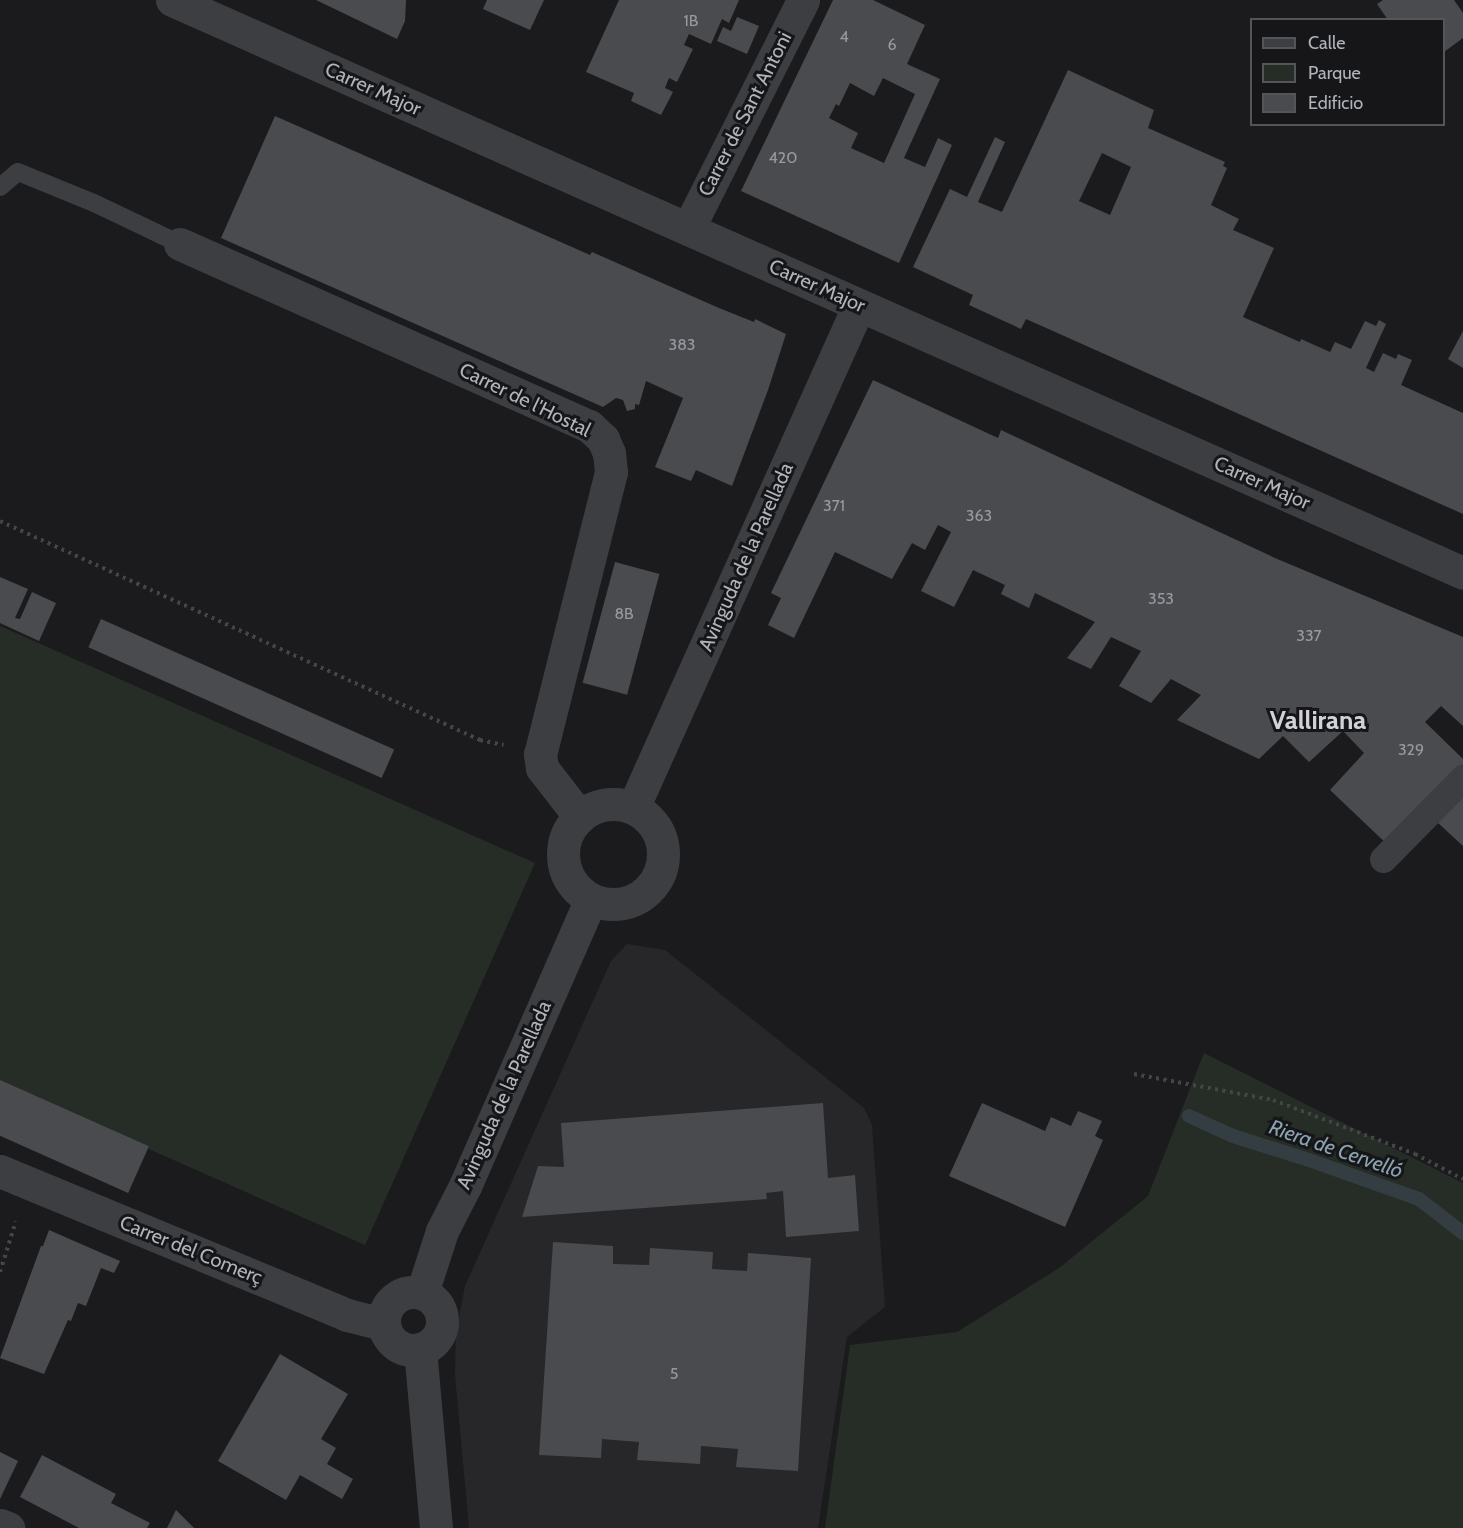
<!DOCTYPE html>
<meta charset="utf-8">
<style>
body{margin:0}
#map{position:relative;width:1463px;height:1528px;overflow:hidden;background:#1b1b1d;font-family:Cabin,sans-serif}
div>[style]{position:absolute}
.built>*{inset:0;background:#27272a}
.green>*{inset:0;background:#252d26}
.stream>*{height:14px;margin:-7px;padding:0 7px;transform-origin:7px;border-radius:7px;background:#343d42}
.building>*{inset:0;background:#4a4b4f;transform-origin:0 0}
.path>*{height:4px;margin-top:-2px;transform-origin:0;background:repeating-linear-gradient(90deg,#434548 0 3px,transparent 0 7.5px)}
.service>*{height:18px;margin:-9px;padding:0 9px;transform-origin:9px;border-radius:9px;background:#3c3e42}
.pedestrian>*{height:27px;margin:-13.5px;padding:0 13.5px;transform-origin:13.5px;border-radius:13.5px;background:#3c3e42}
.minor>*{height:33px;margin:-16.5px;padding:0 16.5px;transform-origin:16.5px;border-radius:16.5px;background:#3c3e42}
.minor>.ring{margin:-16.5px;padding:0;box-sizing:content-box;background:none;border:33px solid #3c3e42;border-radius:50%}
.tertiary>*{height:33px;margin:-16.5px;padding:0 16.5px;transform-origin:16.5px;border-radius:16.5px;background:#3c3e42}
span{translate:-50% -50%;white-space:nowrap;text-align:center;line-height:1.15;-webkit-text-stroke:6px #161618;paint-order:stroke}
.number-label{font-size:16px;color:#969aa0}
.number-label span{-webkit-text-stroke-width:0}
.street-label{font-size:20px;color:#afb4bb}
.water-label{font-size:21px;color:#8ba2b1;font-style:italic}
.district-label{font-size:26px;color:#d0d2d7;font-weight:700}
.legend{position:absolute;left:1250px;top:18px;width:195px;height:108px;box-sizing:border-box;background:#161618;border:2px solid #535559;margin:0;padding:8px 10px;list-style:none;font-size:18px;color:#afb4bb}
.legend li{display:flex;align-items:center;gap:12px;height:30px}
.legend b{width:30px;border:2px solid #535559}
</style>
<div id="map">
<div class="built">
<div style="clip-path:polygon(627px 944px,665px 950px,864px 1108px,872px 1125px,885px 1307px,847px 1337px,818px 1528px,469px 1528px,455px 1375px,456px 1332px,465px 1286px,611px 961px)"></div>
</div>
<div class="green">
<div style="clip-path:polygon(0 626px,535px 863px,365px 1245px,0 1083px)"></div>
<div style="clip-path:polygon(1204px 1053px,1463px 1183px,1463px 1528px,825px 1528px,850px 1345px,957px 1332px,1059px 1268px,1148px 1196px)"></div>
</div>
<div class="stream">
<div style="left:1189px;top:1116px;width:48px;rotate:24.4deg"></div>
<div style="left:1233px;top:1136px;width:80px;rotate:17.5deg"></div>
<div style="left:1309px;top:1160px;width:117px;rotate:19.5deg"></div>
<div style="left:1419px;top:1199px;width:56px;rotate:37.7deg"></div>
</div>
<div class="building">
<div style="clip-path:polygon(316px 0,406px 0,405px 21px,397px 39px)"></div>
<div style="clip-path:polygon(487px 0,544px 0,530px 30px,483px 9px)"></div>
<div style="clip-path:polygon(619px 0,739px 0,729px 23px,722px 19px,711px 44px,689px 34px,684px 45px,693px 49px,677px 82px,669px 78px,665px 88px,673px 92px,661px 115px,631px 101px,634px 93px,586px 72px)"></div>
<div style="clip-path:polygon(evenodd,833px 0,873px 0,925px 25px,907px 64px,940px 79px,904px 158px,925px 167px,938px 138px,952px 145px,899px 263px,741px 191px,833px 0,883px 78px,915px 94px,884px 163px,851px 148px,858px 133px,829px 118px,836px 104px,839px 106px,850px 83px,874px 96px,883px 78px)"></div>
<div style="clip-path:polygon(1383px 0,1454px 0,1463px 13px,1463px 38px,1444px 52px,1444px 20px,1388px 20px,1377px 4px)"></div>
<div style="clip-path:polygon(737px 17px,759px 26px,747px 54px,717px 41px,723px 27px,731px 31px)"></div>
<div style="clip-path:polygon(evenodd,1068px 70px,1154px 110px,1148px 128px,1225px 162px,1223px 166px,1227px 168px,1211px 205px,1239px 219px,1233px 230px,1274px 248px,1243px 317px,1300px 342px,1301px 339px,1330px 352px,1335px 342px,1351px 349px,1365px 321px,1376px 326px,1379px 320px,1386px 324px,1366px 368px,1374px 372px,1383px 353px,1396px 359px,1398px 354px,1412px 360px,1401px 385px,1463px 413px,1463px 514px,1026px 319px,1021px 329px,969px 305px,973px 295px,913px 267px,950px 189px,967px 197px,995px 137px,1005px 142px,978px 202px,1002px 212px,1068px 70px,1102px 153px,1131px 167px,1110px 215px,1079px 201px,1102px 153px)"></div>
<div style="clip-path:polygon(275px 116px,590px 255px,592px 252px,719px 308px,754px 322px,755px 319px,786px 334px,768px 390px,732px 486px,696px 470px,691px 481px,655px 467px,683px 398px,646px 381px,639px 405px,635px 404px,635px 409px,627px 411px,623px 400px,616px 398px,603px 407px,221px 238px)"></div>
<div style="clip-path:polygon(1463px 331px,1463px 368px,1448px 359px)"></div>
<div style="clip-path:polygon(873px 380px,998px 438px,1001px 430px,1275px 558px,1463px 637px,1463px 726px,1441px 706px,1425px 722px,1463px 759px,1463px 770px,1390px 847px,1330px 790px,1364px 753px,1343px 731px,1309px 762px,1283px 736px,1259px 759px,1177px 720px,1201px 695px,1171px 679px,1151px 703px,1119px 686px,1141px 651px,1111px 637px,1091px 669px,1067px 658px,1095px 622px,1035px 593px,1029px 608px,1001px 594px,1005px 585px,973px 570px,954px 607px,921px 591px,951px 532px,938px 525px,925px 550px,912px 543px,892px 579px,835px 552px,794px 638px,768px 625px,781px 598px,771px 593px)"></div>
<div style="left:615px;top:562px;width:46px;height:125px;rotate:15deg"></div>
<div style="clip-path:polygon(0 577px,28px 589px,15px 618px,20px 619px,32px 592px,56px 603px,39px 641px,0 623px)"></div>
<div style="left:101px;top:619px;width:321px;height:31px;rotate:24deg"></div>
<div style="clip-path:polygon(1463px 793px,1463px 846px,1437px 822px)"></div>
<div style="left:0;top:1080px;width:163px;height:51px;rotate:24deg"></div>
<div style="clip-path:polygon(823px 1103px,828px 1178px,855px 1175px,859px 1231px,786px 1237px,783px 1191px,766px 1193px,767px 1199px,522px 1217px,538px 1166px,564px 1167px,561px 1123px)"></div>
<div style="clip-path:polygon(982px 1103px,1045px 1131px,1051px 1117px,1071px 1126px,1078px 1111px,1102px 1121px,1095px 1136px,1103px 1140px,1065px 1227px,949px 1176px)"></div>
<div style="clip-path:polygon(49px 1230px,120px 1261px,114px 1273px,101px 1268px,86px 1306px,78px 1303px,71px 1321px,68px 1320px,44px 1374px,0 1358px,41px 1246px,43px 1246px)"></div>
<div style="clip-path:polygon(553px 1242px,613px 1246px,613px 1264px,649px 1265px,650px 1248px,713px 1252px,712px 1269px,747px 1271px,748px 1253px,811px 1258px,798px 1471px,736px 1467px,738px 1449px,701px 1446px,700px 1464px,637px 1460px,639px 1442px,602px 1439px,601px 1458px,539px 1455px)"></div>
<div style="clip-path:polygon(280px 1354px,348px 1394px,321px 1439px,336px 1448px,327px 1464px,353px 1479px,342px 1499px,300px 1475px,286px 1500px,218px 1461px)"></div>
<div style="clip-path:polygon(0 1452px,18px 1461px,0 1499px)"></div>
<div style="clip-path:polygon(42px 1455px,116px 1494px,111px 1503px,150px 1523px,147px 1528px,79px 1528px,20px 1497px)"></div>
<div style="clip-path:polygon(176px 1510px,194px 1528px,167px 1528px)"></div>
</div>
<div class="path">
<div style="left:0;top:521px;width:528px;rotate:24.52deg"></div>
<div style="left:480px;top:740px;width:24px;rotate:12deg"></div>
<div style="left:1134px;top:1074px;width:141px;rotate:10.6deg"></div>
<div style="left:1273px;top:1100px;width:152px;rotate:20.8deg"></div>
<div style="left:1415px;top:1154px;width:54px;rotate:27.5deg"></div>
<div style="left:0;top:1272px;width:53px;rotate:-72.6deg"></div>
</div>
<div class="service">
<div style="left:0;top:187px;width:23px;rotate:-40deg"></div>
<div style="left:18px;top:172px;width:82px;rotate:22.2deg"></div>
<div style="left:94px;top:203px;width:95px;rotate:25.5deg"></div>
</div>
<div class="pedestrian">
<div style="left:1383px;top:859px;width:114px;rotate:-45.4deg"></div>
</div>
<div class="minor">
<div style="left:688px;top:229px;width:256px;rotate:-63.3deg"></div>
<div style="left:180px;top:244px;width:448px;rotate:24deg"></div>
<div style="left:589px;top:426px;width:19px;rotate:43deg"></div>
<div style="left:603px;top:439px;width:15px;rotate:67deg"></div>
<div style="left:609px;top:453px;width:19px;rotate:84deg"></div>
<div style="left:611px;top:472px;width:291px;rotate:104.1deg"></div>
<div style="left:540px;top:754px;width:14px;rotate:82deg"></div>
<div style="left:542px;top:768px;width:62px;rotate:52.2deg"></div>
<div class="ring" style="left:563px;top:804px;width:67px;height:67px"></div>
<div style="left:633px;top:808px;width:551px;rotate:-65.81deg"></div>
<div style="left:0;top:1171px;width:376px;rotate:22.5deg"></div>
<div style="left:347px;top:1315px;width:38px;rotate:14deg"></div>
<div class="ring" style="left:384px;top:1292px;width:25px;height:25px"></div>
<div style="left:422px;top:1293px;width:65px;rotate:-72.1deg"></div>
<div style="left:442px;top:1231px;width:51px;rotate:-62.9deg"></div>
<div style="left:465px;top:1186px;width:313px;rotate:-66.3deg"></div>
<div style="left:420px;top:1349px;width:180px;rotate:84.9deg"></div>
<div style="left:0;top:1525px;width:9px;rotate:21deg"></div>
</div>
<div class="tertiary">
<div style="left:172px;top:0;width:1412px;rotate:23.93deg"></div>
</div>
<div class="number-label">
<span style="left:691px;top:21px">1B</span>
<span style="left:844px;top:37px">4</span>
<span style="left:892px;top:45px">6</span>
<span style="left:783px;top:158px">420</span>
<span style="left:682px;top:345px">383</span>
<span style="left:834px;top:506px">371</span>
<span style="left:979px;top:516px">363</span>
<span style="left:1161px;top:599px">353</span>
<span style="left:624px;top:614px">8B</span>
<span style="left:1309px;top:636px">337</span>
<span style="left:1411px;top:750px">329</span>
<span style="left:674px;top:1374px">5</span>
</div>
<div class="street-label">
<span style="left:373px;top:89px;rotate:24deg">Carrer Major</span>
<span style="left:745px;top:114px;rotate:-63deg">Carrer de Sant Antoni</span>
<span style="left:817px;top:286px;rotate:24deg">Carrer Major</span>
<span style="left:525px;top:400px;rotate:26deg">Carrer de l'Hostal</span>
<span style="left:1262px;top:483px;rotate:24deg">Carrer Major</span>
<span style="left:746px;top:557px;rotate:-66deg">Avinguda de la Parellada</span>
<span style="left:504px;top:1095px;rotate:-66deg">Avinguda de la Parellada</span>
<span style="left:191px;top:1250px;rotate:22deg">Carrer del Comerç</span>
</div>
<div class="water-label">
<span style="left:1336px;top:1149px;rotate:19deg">Riera de Cervelló</span>
</div>
<div class="district-label">
<span style="left:1318px;top:721px">Vallirana</span>
</div>
<ul class="legend">
<li><b style="height:8px;background:#3c3e42"></b>Calle</li>
<li><b style="height:16px;background:#252d26"></b>Parque</li>
<li><b style="height:16px;background:#4a4b4f"></b>Edificio</li>
</ul>
</div>
